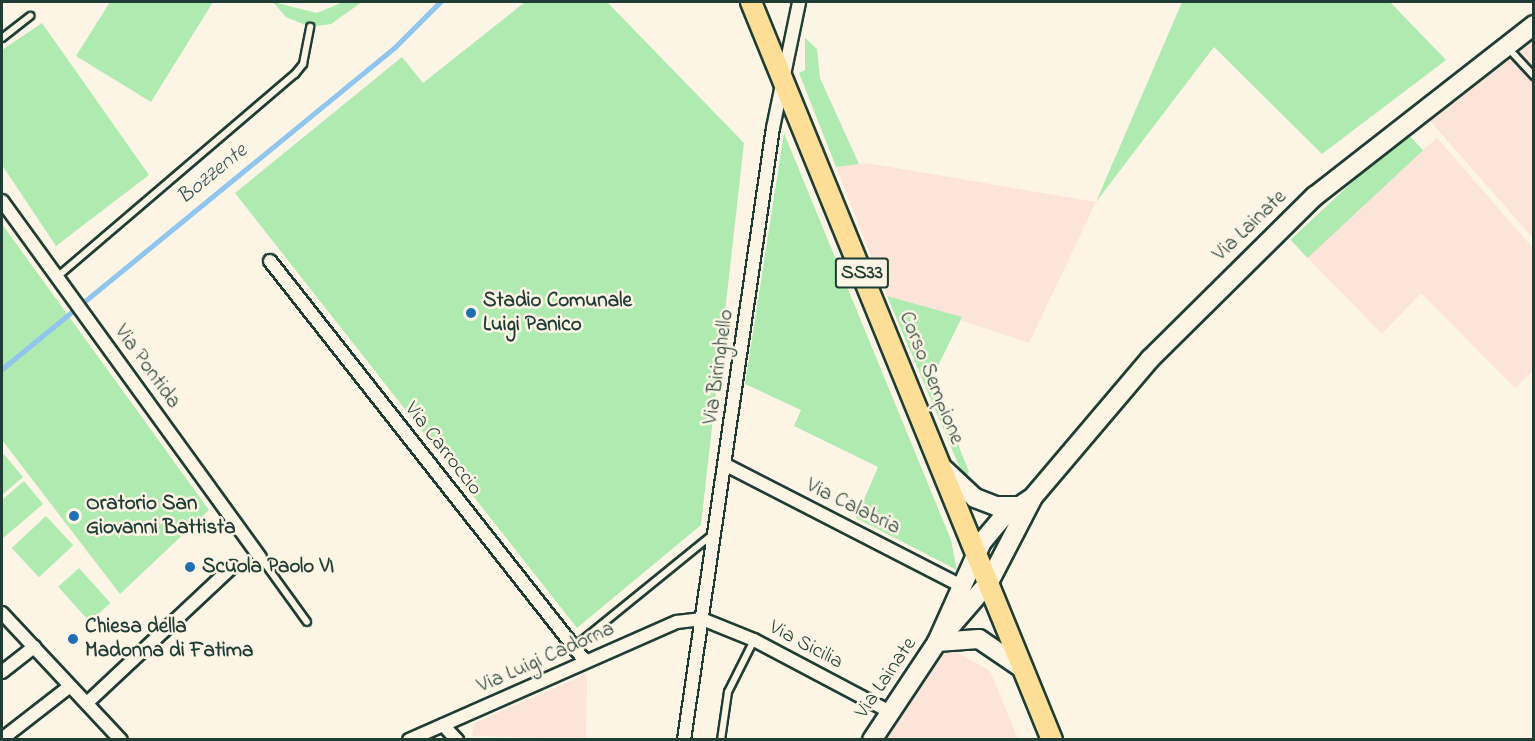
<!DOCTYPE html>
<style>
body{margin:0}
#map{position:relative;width:1535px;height:741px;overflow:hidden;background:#fcf5e5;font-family:"Indie Flower",sans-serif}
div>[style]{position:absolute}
.built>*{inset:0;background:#fce4d8}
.green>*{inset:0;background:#afeab0;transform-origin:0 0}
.stream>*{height:4.5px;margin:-2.25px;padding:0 2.25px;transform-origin:2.25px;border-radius:2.25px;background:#90c5ed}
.roads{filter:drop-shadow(2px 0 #1f3d34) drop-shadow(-2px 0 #1f3d34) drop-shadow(0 2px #1f3d34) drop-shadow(0 -2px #1f3d34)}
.lane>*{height:6px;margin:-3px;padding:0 3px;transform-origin:3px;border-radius:3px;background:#fcf5e5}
.street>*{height:12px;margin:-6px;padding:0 6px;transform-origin:6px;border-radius:6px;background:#fcf5e5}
.secondary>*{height:18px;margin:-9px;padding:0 9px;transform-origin:9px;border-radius:9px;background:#fcf5e5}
.primary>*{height:20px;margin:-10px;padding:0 10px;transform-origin:10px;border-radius:10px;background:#fcde96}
.dots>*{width:16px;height:16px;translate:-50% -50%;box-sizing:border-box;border:3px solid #fcf5e5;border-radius:50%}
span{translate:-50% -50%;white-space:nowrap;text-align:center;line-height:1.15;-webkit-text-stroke:5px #fcf5e5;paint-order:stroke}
.shield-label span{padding:2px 4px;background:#fcf5e5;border:2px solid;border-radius:4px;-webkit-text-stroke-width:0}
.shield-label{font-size:20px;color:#1f3d34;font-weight:700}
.street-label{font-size:21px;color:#1f3d34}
.poi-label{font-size:21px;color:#1f3d34;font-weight:700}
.left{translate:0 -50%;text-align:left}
.water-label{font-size:22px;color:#365859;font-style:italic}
.frame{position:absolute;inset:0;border:3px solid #1f3d34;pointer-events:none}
</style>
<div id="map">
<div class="built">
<div style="clip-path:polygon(1533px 29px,1533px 238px,1423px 113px)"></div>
<div style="clip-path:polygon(1437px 138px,1533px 248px,1533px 371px,1515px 388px,1421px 293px,1382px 334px,1303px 253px)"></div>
<div style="clip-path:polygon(866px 163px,1096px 202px,1029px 343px,887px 296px,836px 167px)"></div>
<div style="clip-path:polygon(942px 644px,990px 671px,1018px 739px,877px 740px)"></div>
<div style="clip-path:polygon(587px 674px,586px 739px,472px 736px,474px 723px)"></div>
</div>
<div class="green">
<div style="clip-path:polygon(110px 2px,213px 2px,151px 102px,76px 56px)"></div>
<div style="clip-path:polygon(273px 2px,317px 13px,343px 2px,362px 2px,331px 24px,310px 27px,286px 17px)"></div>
<div style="clip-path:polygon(525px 2px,607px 2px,744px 143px,701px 525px,577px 628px,235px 193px,402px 57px,423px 83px)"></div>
<div style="clip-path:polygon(1182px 2px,1390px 2px,1446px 60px,1322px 154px,1214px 47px,1096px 202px)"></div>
<div style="clip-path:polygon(42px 23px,149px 175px,56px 246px,2px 165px,2px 50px)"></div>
<div style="clip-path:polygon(805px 38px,817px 49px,820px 78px,859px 164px,836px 167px,799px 73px,805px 70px)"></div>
<div style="left:1406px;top:132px;width:25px;height:158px;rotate:47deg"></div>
<div style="clip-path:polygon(784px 133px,951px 540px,957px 570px,856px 518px,878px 467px,794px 426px,801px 410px,745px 384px)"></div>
<div style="clip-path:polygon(2px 224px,209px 510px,120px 594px,2px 440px)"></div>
<div style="clip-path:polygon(887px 296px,962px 317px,932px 378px,969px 472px,965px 480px)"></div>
<div style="clip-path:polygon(2px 452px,23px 477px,2px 495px)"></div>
<div style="clip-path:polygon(24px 481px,43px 504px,2px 539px,2px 500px)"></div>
<div style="left:46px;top:516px;width:40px;height:47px;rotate:47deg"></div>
<div style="left:79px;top:568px;width:47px;height:28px;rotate:48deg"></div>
</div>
<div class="stream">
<div style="left:2px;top:369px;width:507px;rotate:-39.31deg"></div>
<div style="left:394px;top:48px;width:65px;rotate:-45deg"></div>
</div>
<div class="roads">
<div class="lane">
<div style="left:2px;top:38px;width:36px;rotate:-38deg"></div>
<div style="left:1507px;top:47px;width:40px;rotate:47deg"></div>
<div style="left:57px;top:277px;width:313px;rotate:-40.5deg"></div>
<div style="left:295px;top:74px;width:13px;rotate:-51deg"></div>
<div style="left:303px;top:64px;width:38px;rotate:-79deg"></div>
<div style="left:260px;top:557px;width:80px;rotate:54.1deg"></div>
<div style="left:574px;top:647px;width:179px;rotate:-39.1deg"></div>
<div style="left:721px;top:740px;width:49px;rotate:-81.7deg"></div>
<div style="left:728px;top:692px;width:58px;rotate:-63.4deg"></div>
</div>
<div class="street">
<div style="left:2px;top:201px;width:440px;rotate:54.1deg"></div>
<div style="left:270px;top:261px;width:509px;rotate:51.78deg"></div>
<div style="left:724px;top:464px;width:269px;rotate:27.2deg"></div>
<div style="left:2px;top:613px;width:174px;rotate:46.9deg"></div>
<div style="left:2px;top:672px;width:41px;rotate:-38deg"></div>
<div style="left:87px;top:703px;width:199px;rotate:-43.2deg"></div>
<div style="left:443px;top:725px;width:21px;rotate:47deg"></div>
<div style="left:2px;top:739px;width:86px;rotate:-37.9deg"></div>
<div style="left:409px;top:740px;width:293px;rotate:-23.8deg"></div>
<div style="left:677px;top:622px;width:25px;rotate:-7deg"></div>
<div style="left:702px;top:619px;width:56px;rotate:22deg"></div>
<div style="left:754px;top:640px;width:154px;rotate:27.9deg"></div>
<div style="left:684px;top:740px;width:618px;rotate:-81.73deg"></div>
<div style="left:773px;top:128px;width:129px;rotate:-78.3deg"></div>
</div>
<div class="secondary">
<div style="left:944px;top:469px;width:42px;rotate:43.1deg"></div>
<div style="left:975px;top:498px;width:22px;rotate:21deg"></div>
<div style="left:996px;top:506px;width:22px"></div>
<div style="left:937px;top:642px;width:79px;rotate:-49.1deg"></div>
<div style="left:989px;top:582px;width:96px;rotate:-62.6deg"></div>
<div style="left:1033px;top:497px;width:181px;rotate:-49.7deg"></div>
<div style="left:1150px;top:359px;width:232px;rotate:-44.7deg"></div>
<div style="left:1315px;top:196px;width:278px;rotate:-38deg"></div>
<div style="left:937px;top:642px;width:42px;rotate:-4.1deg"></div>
<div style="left:979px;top:639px;width:53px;rotate:34.3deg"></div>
<div style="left:872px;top:740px;width:118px;rotate:-56.4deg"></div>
<div style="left:937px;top:642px;width:110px;rotate:-65.8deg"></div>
<div style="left:982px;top:542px;width:31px;rotate:-50deg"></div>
<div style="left:1002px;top:518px;width:34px;rotate:-34deg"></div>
</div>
<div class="primary">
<div style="left:751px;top:2px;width:797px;rotate:67.81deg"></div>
</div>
</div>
<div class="dots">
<div style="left:471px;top:313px;background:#1f6fb2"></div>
<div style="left:74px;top:516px;background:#1f6fb2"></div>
<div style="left:190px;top:567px;background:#1f6fb2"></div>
<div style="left:73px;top:639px;background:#1f6fb2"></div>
</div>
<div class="shield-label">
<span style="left:862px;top:273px">SS33</span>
</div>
<div class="street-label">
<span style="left:1250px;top:226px;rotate:-44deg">Via Lainate</span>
<span style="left:147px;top:367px;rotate:54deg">Via Pontida</span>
<span style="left:719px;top:367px;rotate:-82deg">Via Biringhello</span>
<span style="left:931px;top:378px;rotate:68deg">Corso Sempione</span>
<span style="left:443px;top:449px;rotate:52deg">Via Carroccio</span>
<span style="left:853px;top:507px;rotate:26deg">Via Calabria</span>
<span style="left:806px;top:645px;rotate:28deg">Via Sicilia</span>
<span style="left:546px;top:658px;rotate:-24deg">Via Luigi Cadorna</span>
<span style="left:886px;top:678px;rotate:-56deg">Via Lainate</span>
</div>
<div class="poi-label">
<span class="left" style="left:483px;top:313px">Stadio Comunale<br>Luigi Panico</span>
<span class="left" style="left:86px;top:516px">Oratorio San<br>Giovanni Battista</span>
<span class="left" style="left:202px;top:567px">Scuola Paolo VI</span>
<span class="left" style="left:85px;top:639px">Chiesa della<br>Madonna di Fatima</span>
</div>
<div class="water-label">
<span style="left:213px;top:175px;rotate:-39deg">Bozzente</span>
</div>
<div class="frame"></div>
</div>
